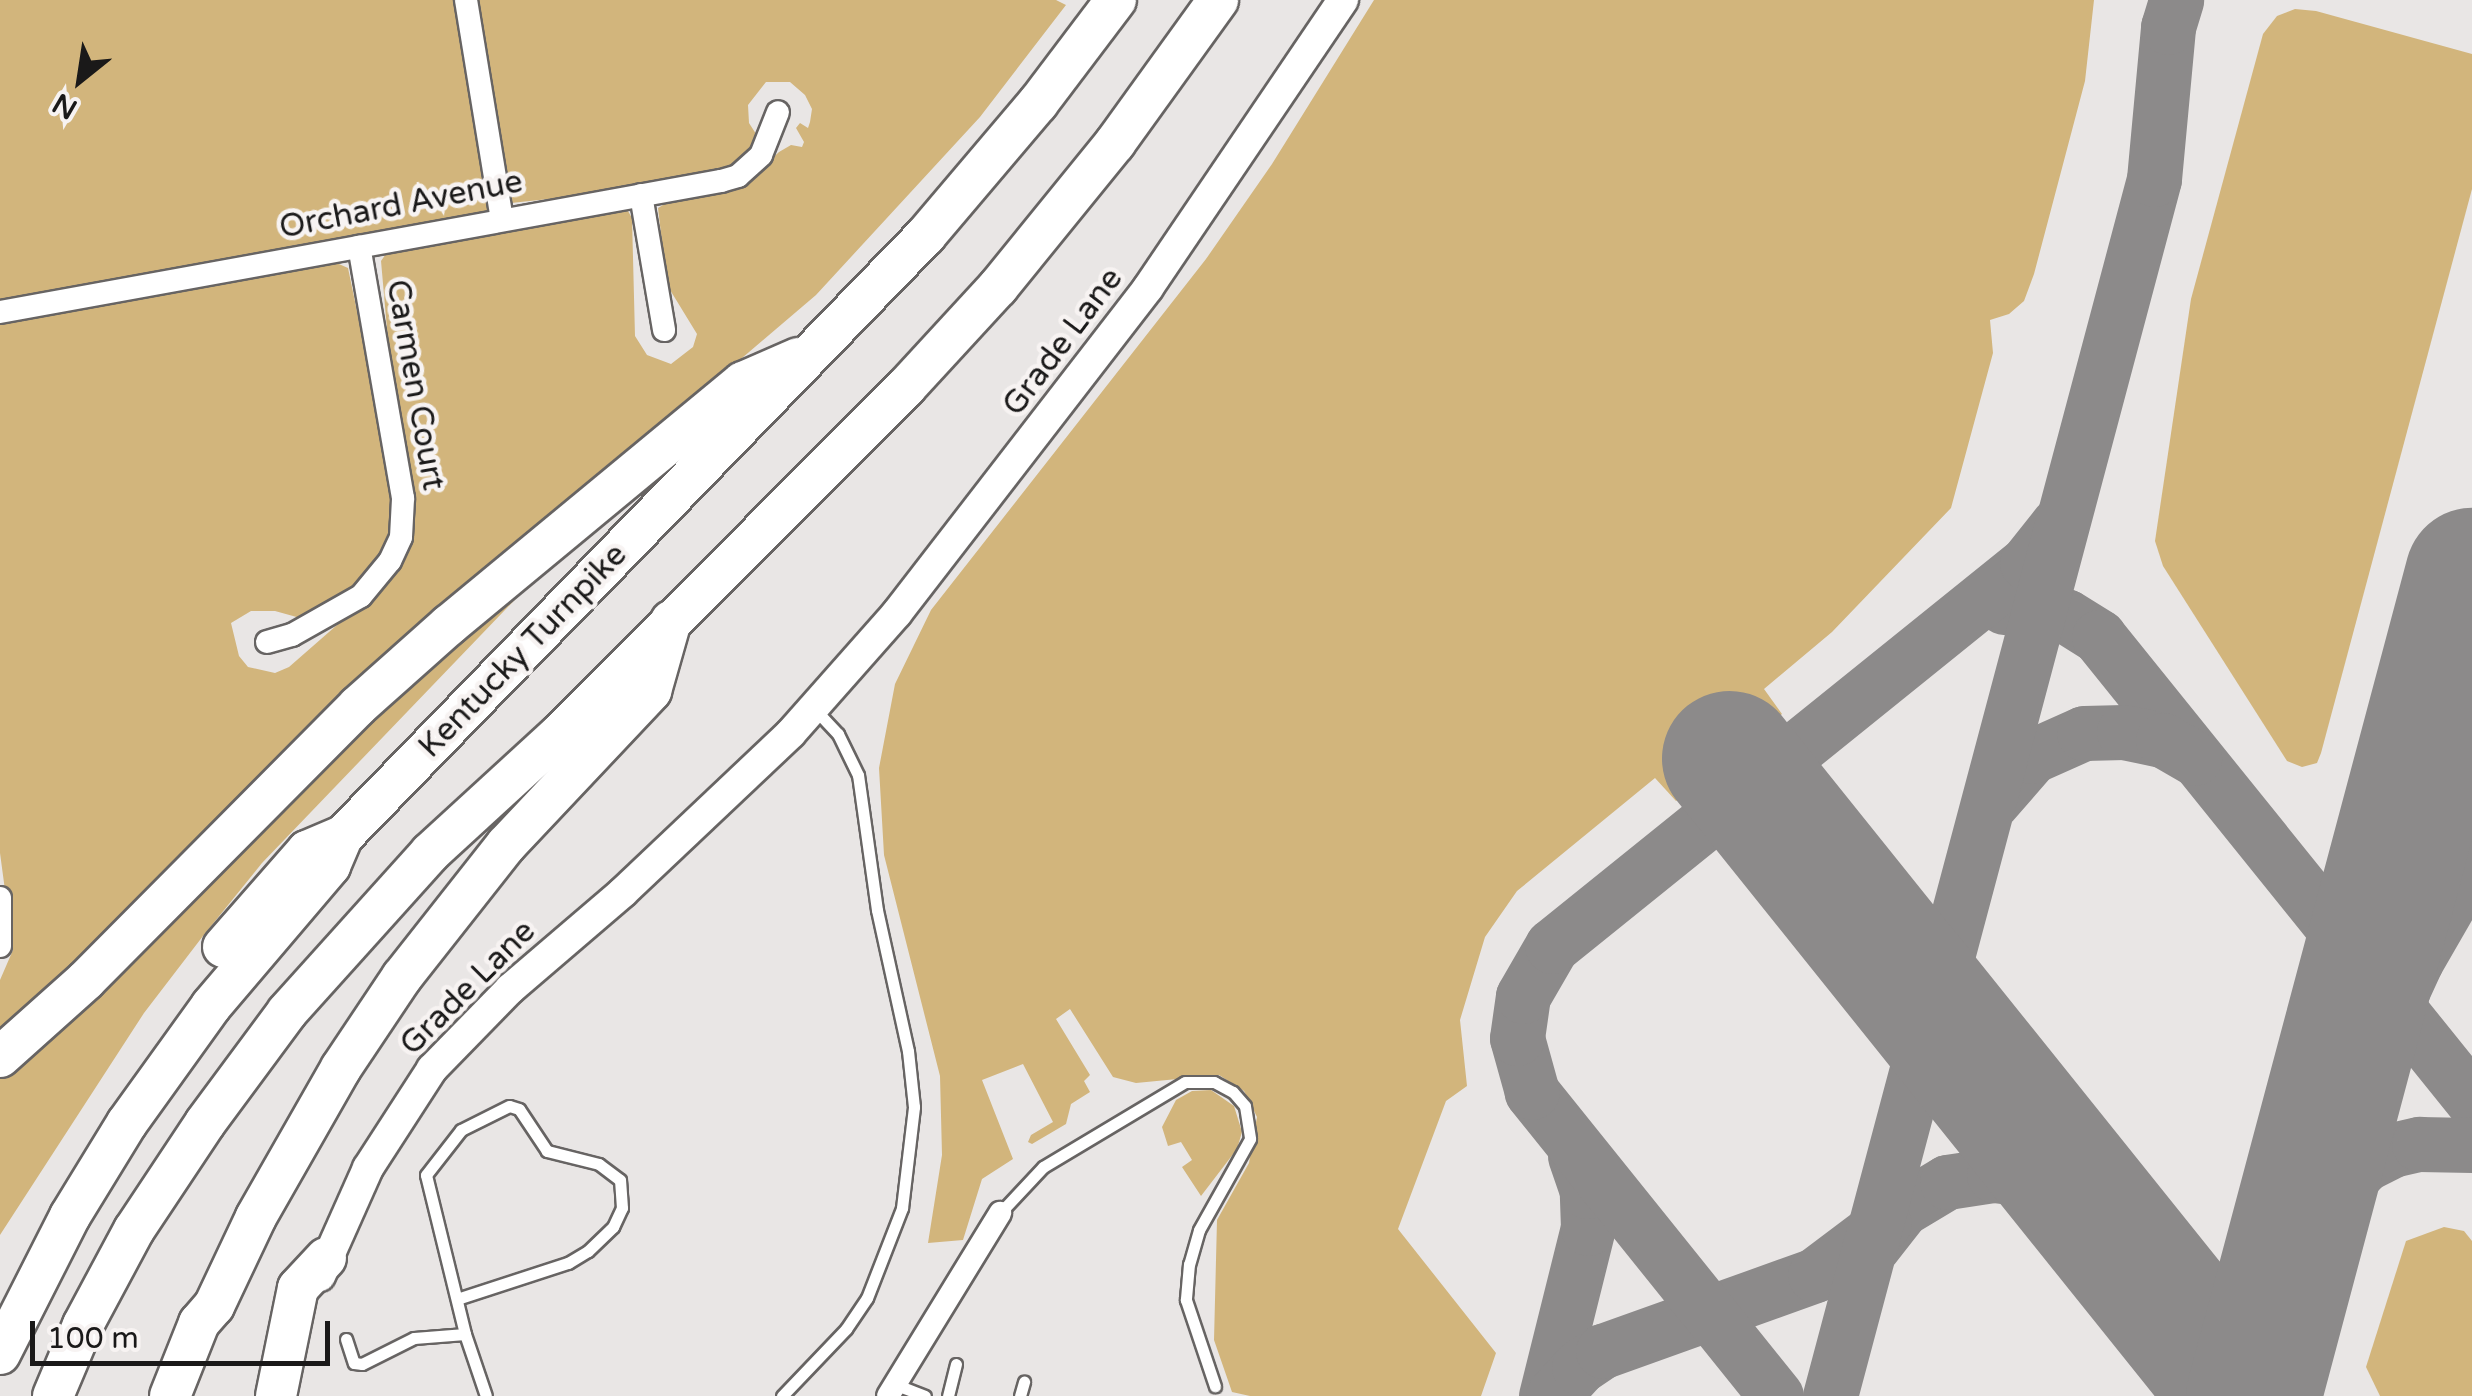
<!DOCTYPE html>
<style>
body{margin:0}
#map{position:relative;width:2472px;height:1396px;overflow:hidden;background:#e9e6e5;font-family:"Varela Round",sans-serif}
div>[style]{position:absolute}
.green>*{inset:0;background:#d2b57c}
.taxiway>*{height:55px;margin:-27.5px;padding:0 27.5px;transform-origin:27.5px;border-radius:27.5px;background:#8c8a8a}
.runway>*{height:135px;margin:-67.5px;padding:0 67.5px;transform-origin:67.5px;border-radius:67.5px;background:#8c8a8a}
.roads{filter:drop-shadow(2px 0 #676463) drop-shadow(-2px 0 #676463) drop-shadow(0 2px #676463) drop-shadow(0 -2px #676463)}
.service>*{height:11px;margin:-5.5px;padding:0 5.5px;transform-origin:5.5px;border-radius:5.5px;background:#fff}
.minor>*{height:22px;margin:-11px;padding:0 11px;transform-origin:11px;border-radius:11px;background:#fff}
.secondary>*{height:30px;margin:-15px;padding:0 15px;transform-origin:15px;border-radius:15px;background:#fff}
.motorway>*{height:40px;margin:-20px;padding:0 20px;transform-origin:20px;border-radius:20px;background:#fff}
span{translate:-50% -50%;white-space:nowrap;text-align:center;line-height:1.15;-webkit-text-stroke:9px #f7f3f2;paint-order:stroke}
.street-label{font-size:32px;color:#1a1919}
.north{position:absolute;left:30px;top:30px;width:100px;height:100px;-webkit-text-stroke:8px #f7f3f2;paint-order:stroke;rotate:210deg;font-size:28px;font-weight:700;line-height:40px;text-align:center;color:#1a1919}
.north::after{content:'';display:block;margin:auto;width:35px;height:45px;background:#1a1919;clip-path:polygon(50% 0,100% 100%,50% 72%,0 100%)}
.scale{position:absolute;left:30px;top:1321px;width:300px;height:45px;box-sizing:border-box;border:5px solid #1a1919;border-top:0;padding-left:12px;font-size:30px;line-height:35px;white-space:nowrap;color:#1a1919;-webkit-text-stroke:8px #f7f3f2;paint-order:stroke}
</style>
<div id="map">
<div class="green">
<div style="clip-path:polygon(0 0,457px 0,492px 215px,0 305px)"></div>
<div style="clip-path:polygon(475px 0,1056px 0,1066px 5px,980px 117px,816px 295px,619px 463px,0 1036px,0 980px,13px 950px,0 853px,0 321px,332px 261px,348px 268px,392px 479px,391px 537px,363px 583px,311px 621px,275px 611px,251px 611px,231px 623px,239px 656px,248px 667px,275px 673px,289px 667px,361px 604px,400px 567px,410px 546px,415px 502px,388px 340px,381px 261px,388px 251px,628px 211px,632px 218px,635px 336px,647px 355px,671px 364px,693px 347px,697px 334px,667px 285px,658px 208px,668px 202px,741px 187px,779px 152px,791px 145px,802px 147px,804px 142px,796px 128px,800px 123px,808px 128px,810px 122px,812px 109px,805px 95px,790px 82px,766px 82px,748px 105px,749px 123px,758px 137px,754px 147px,734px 167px,595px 194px,511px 203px)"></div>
<div style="clip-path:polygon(1374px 0,2094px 0,2085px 81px,2034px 274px,2024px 301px,2009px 314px,1990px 320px,1993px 353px,1951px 508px,1832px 632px,1764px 689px,1782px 714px,1676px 801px,1655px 778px,1517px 891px,1485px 937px,1460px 1020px,1467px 1086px,1446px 1101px,1398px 1229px,1496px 1353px,1481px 1396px,1250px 1396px,1232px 1392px,1214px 1340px,1217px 1220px,1249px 1163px,1257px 1117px,1244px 1091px,1219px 1075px,1136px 1083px,1113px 1077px,1070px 1009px,1056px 1019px,1090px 1075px,1084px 1081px,1090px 1092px,1071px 1104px,1066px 1124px,1032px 1144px,1028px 1142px,1031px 1135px,1053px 1122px,1023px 1064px,982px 1080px,1013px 1159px,982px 1179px,963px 1240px,928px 1243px,942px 1155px,940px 1076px,884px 855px,879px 768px,895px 684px,931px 610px,1206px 259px,1272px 164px)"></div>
<div style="clip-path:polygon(2295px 9px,2316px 11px,2472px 54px,2472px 189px,2321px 753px,2317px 763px,2302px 767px,2287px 761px,2163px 566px,2155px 541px,2191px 299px,2263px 34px,2277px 16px)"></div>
<div style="clip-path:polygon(522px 576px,530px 584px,262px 863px,203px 936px,144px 1013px,0 1235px,0 1068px)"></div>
<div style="clip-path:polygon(1211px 1090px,1234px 1106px,1242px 1132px,1237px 1149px,1201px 1196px,1182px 1167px,1192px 1160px,1181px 1142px,1168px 1146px,1162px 1127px,1176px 1100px,1192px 1091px)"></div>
<div style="clip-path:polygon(2444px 1227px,2464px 1231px,2472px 1241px,2472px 1396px,2380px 1396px,2366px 1367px,2406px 1241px)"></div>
</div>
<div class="taxiway">
<div style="left:2004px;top:607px;width:35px;rotate:2deg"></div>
<div style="left:2039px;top:608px;width:28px;rotate:17deg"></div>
<div style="left:2066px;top:616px;width:39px;rotate:32deg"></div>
<div style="left:2099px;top:637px;width:595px;rotate:51.14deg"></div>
<div style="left:1992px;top:802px;width:61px;rotate:-49deg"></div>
<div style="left:2032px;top:756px;width:57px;rotate:-23.9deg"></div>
<div style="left:2084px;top:733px;width:40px;rotate:-1.4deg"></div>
<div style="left:2124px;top:732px;width:40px;rotate:12deg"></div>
<div style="left:2163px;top:740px;width:36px;rotate:30deg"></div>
<div style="left:2323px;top:1207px;width:60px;rotate:-45.7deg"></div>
<div style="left:2365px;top:1164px;width:30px;rotate:-27deg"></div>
<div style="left:2392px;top:1150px;width:28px;rotate:-13deg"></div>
<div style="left:2419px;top:1144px;width:53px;rotate:1.1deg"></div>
<div style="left:1873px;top:1246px;width:47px;rotate:-51.9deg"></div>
<div style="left:1902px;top:1209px;width:52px;rotate:-31deg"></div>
<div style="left:1947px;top:1182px;width:48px;rotate:-8.5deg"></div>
<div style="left:1994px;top:1175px;width:40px;rotate:7.1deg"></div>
<div style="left:2034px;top:1180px;width:39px;rotate:26deg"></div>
<div style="left:2069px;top:1197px;width:35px;rotate:40deg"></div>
<div style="left:2096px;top:1220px;width:158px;rotate:51.2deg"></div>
<div style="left:1546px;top:1396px;width:173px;rotate:-76deg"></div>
<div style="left:1588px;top:1228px;width:37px;rotate:-92deg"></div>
<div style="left:1587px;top:1191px;width:37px;rotate:-109deg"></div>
<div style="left:1553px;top:1396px;width:39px;rotate:-48deg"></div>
<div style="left:1579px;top:1367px;width:29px;rotate:-34deg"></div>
<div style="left:1603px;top:1351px;width:225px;rotate:-19.7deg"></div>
<div style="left:1815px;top:1275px;width:86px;rotate:-37deg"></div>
<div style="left:1776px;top:1396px;width:390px;rotate:-128.8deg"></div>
<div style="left:1532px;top:1092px;width:56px;rotate:-105.5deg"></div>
<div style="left:1517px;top:1038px;width:42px;rotate:-81.9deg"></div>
<div style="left:1523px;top:996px;width:58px;rotate:-59.9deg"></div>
<div style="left:1552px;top:946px;width:610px;rotate:-38.88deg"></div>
<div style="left:2027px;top:563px;width:50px;rotate:-51.5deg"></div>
<div style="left:1830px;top:1396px;width:1259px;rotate:-75.09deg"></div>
<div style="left:2154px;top:179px;width:153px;rotate:-84.7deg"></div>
<div style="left:2168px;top:27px;width:28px;rotate:-73deg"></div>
<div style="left:2263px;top:1396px;width:190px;rotate:-73.2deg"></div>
<div style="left:2318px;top:1214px;width:176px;rotate:-70.7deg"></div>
<div style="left:2376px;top:1048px;width:96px;rotate:-65.3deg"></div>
<div style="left:2416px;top:961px;width:112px;rotate:-60deg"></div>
</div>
<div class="runway">
<div style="left:1729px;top:758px;width:818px;rotate:51.25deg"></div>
<div style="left:2253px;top:1396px;width:850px;rotate:-75.06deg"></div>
</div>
<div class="roads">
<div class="service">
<div style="left:1000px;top:1213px;width:63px;rotate:-46.9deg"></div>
<div style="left:1043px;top:1167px;width:165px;rotate:-30.9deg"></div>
<div style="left:1185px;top:1082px;width:29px"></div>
<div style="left:1214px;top:1082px;width:21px;rotate:28deg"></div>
<div style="left:1233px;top:1092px;width:18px;rotate:49deg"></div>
<div style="left:1245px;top:1106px;width:33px;rotate:81deg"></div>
<div style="left:1250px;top:1139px;width:104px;rotate:119.3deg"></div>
<div style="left:1199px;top:1230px;width:35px;rotate:106deg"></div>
<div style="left:1189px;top:1264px;width:36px;rotate:95deg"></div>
<div style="left:1186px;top:1300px;width:91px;rotate:71.4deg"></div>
<div style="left:457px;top:1299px;width:117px;rotate:-18deg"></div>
<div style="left:568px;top:1263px;width:23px;rotate:-31deg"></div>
<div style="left:588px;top:1251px;width:35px;rotate:-44deg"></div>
<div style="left:613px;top:1227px;width:21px;rotate:-65deg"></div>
<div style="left:622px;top:1208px;width:28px;rotate:-94deg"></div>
<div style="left:620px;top:1180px;width:26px;rotate:-143deg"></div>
<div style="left:599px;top:1164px;width:54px;rotate:-166deg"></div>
<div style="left:547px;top:1151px;width:50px;rotate:-123.7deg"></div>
<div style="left:519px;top:1109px;width:10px;rotate:-163deg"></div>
<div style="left:509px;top:1106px;width:54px;rotate:153.4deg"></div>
<div style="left:461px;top:1130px;width:57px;rotate:127.9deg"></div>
<div style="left:426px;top:1175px;width:164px;rotate:76.2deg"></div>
<div style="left:465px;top:1334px;width:65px;rotate:71.3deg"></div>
<div style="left:346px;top:1339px;width:25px;rotate:72deg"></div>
<div style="left:354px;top:1363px;width:8px;rotate:7deg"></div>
<div style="left:362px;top:1364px;width:58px;rotate:-26.6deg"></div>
<div style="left:414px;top:1338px;width:51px;rotate:-4.5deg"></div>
<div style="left:894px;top:1384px;width:33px;rotate:21deg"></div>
<div style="left:782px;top:1396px;width:93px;rotate:-46.3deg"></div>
<div style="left:846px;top:1329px;width:37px;rotate:-56deg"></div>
<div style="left:867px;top:1298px;width:97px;rotate:-68.7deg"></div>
<div style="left:902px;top:1208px;width:102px;rotate:-83.2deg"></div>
<div style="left:914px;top:1107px;width:56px;rotate:-96.1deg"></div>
<div style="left:908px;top:1051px;width:144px;rotate:-102.4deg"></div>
<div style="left:877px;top:910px;width:136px;rotate:-98deg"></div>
<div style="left:858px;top:775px;width:46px;rotate:-116deg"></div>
<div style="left:838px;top:734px;width:34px;rotate:-133deg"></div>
<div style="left:948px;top:1396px;width:33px;rotate:-76deg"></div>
<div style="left:1020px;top:1396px;width:15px;rotate:-74deg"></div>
</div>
<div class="minor">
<div style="left:466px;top:0;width:222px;rotate:80.7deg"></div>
<div style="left:641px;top:195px;width:137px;rotate:80.3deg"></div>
<div style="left:0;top:312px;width:733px;rotate:-10.3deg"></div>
<div style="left:721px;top:181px;width:18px;rotate:-16deg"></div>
<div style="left:738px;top:176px;width:31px;rotate:-42deg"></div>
<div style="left:761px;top:155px;width:46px;rotate:-68.4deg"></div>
<div style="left:267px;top:642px;width:26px;rotate:-16deg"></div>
<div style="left:292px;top:635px;width:79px;rotate:-29.5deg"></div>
<div style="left:361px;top:596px;width:45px;rotate:-50.4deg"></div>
<div style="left:390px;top:561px;width:26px;rotate:-65deg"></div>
<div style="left:401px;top:537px;width:39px;rotate:-87deg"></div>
<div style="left:403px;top:498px;width:255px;rotate:-99.9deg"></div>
<div style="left:0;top:898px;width:48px;rotate:90deg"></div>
<div style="left:888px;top:1396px;width:215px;rotate:-58.5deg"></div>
</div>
<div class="secondary">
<div style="left:320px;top:1276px;width:118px;rotate:-66deg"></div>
<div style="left:368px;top:1168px;width:118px;rotate:-57.1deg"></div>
<div style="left:432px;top:1069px;width:112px;rotate:-45.7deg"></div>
<div style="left:510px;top:989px;width:149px;rotate:-40.6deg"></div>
<div style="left:623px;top:892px;width:231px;rotate:-43.4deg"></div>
<div style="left:791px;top:733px;width:160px;rotate:-48.5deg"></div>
<div style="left:897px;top:613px;width:411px;rotate:-52.3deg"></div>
<div style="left:1148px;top:288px;width:348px;rotate:-55.9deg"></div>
</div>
<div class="motorway">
<div style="left:223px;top:947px;width:128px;rotate:-48.8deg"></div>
<div style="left:307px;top:851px;width:39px;rotate:-23deg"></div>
<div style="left:0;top:1057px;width:115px;rotate:-41.8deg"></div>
<div style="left:86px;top:980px;width:386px;rotate:-45.2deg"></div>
<div style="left:358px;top:706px;width:122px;rotate:-41.7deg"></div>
<div style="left:449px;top:625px;width:381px;rotate:-39.6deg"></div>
<div style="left:743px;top:382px;width:60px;rotate:-23.6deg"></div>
<div style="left:0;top:1354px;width:155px;rotate:-63.1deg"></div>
<div style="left:70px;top:1216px;width:109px;rotate:-58.5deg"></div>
<div style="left:127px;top:1123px;width:144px;rotate:-54.3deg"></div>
<div style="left:211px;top:1006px;width:184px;rotate:-49.6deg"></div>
<div style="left:330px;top:866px;width:33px;rotate:-67deg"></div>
<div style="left:343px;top:836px;width:837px;rotate:-45.87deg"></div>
<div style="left:926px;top:235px;width:173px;rotate:-49.7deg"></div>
<div style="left:1038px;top:103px;width:129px;rotate:-52.9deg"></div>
<div style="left:53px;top:1396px;width:77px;rotate:-67.1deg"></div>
<div style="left:83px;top:1325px;width:108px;rotate:-61.8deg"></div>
<div style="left:134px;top:1230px;width:128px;rotate:-56.4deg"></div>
<div style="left:205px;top:1123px;width:138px;rotate:-53.5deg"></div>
<div style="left:287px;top:1012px;width:214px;rotate:-48deg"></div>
<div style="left:430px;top:853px;width:176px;rotate:-42.5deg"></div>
<div style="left:560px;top:734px;width:490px;rotate:-45.1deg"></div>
<div style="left:906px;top:387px;width:136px;rotate:-47.4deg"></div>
<div style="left:998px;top:287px;width:186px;rotate:-50.9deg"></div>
<div style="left:1115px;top:143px;width:176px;rotate:-54.2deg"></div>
<div style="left:170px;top:1396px;width:79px;rotate:-68.3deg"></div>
<div style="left:199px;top:1323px;width:23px;rotate:-49deg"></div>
<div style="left:214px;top:1306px;width:98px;rotate:-64.7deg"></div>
<div style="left:256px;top:1217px;width:172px;rotate:-60.3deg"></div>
<div style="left:341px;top:1068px;width:110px;rotate:-56.2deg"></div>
<div style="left:402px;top:977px;width:168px;rotate:-51.8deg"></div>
<div style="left:506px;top:845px;width:212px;rotate:-46.7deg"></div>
<div style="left:651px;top:691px;width:73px;rotate:-74.1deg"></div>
<div style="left:276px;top:1396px;width:110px;rotate:-78.5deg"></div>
<div style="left:298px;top:1288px;width:41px;rotate:-47deg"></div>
</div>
</div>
<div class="street-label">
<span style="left:401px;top:205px;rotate:-11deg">Orchard Avenue</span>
<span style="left:1063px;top:342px;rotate:-53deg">Grade Lane</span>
<span style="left:415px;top:385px;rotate:80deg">Carmen Court</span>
<span style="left:523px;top:651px;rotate:-46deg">Kentucky Turnpike</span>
<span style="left:468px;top:988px;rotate:-45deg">Grade Lane</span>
</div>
<div class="north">N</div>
<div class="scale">100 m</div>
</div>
